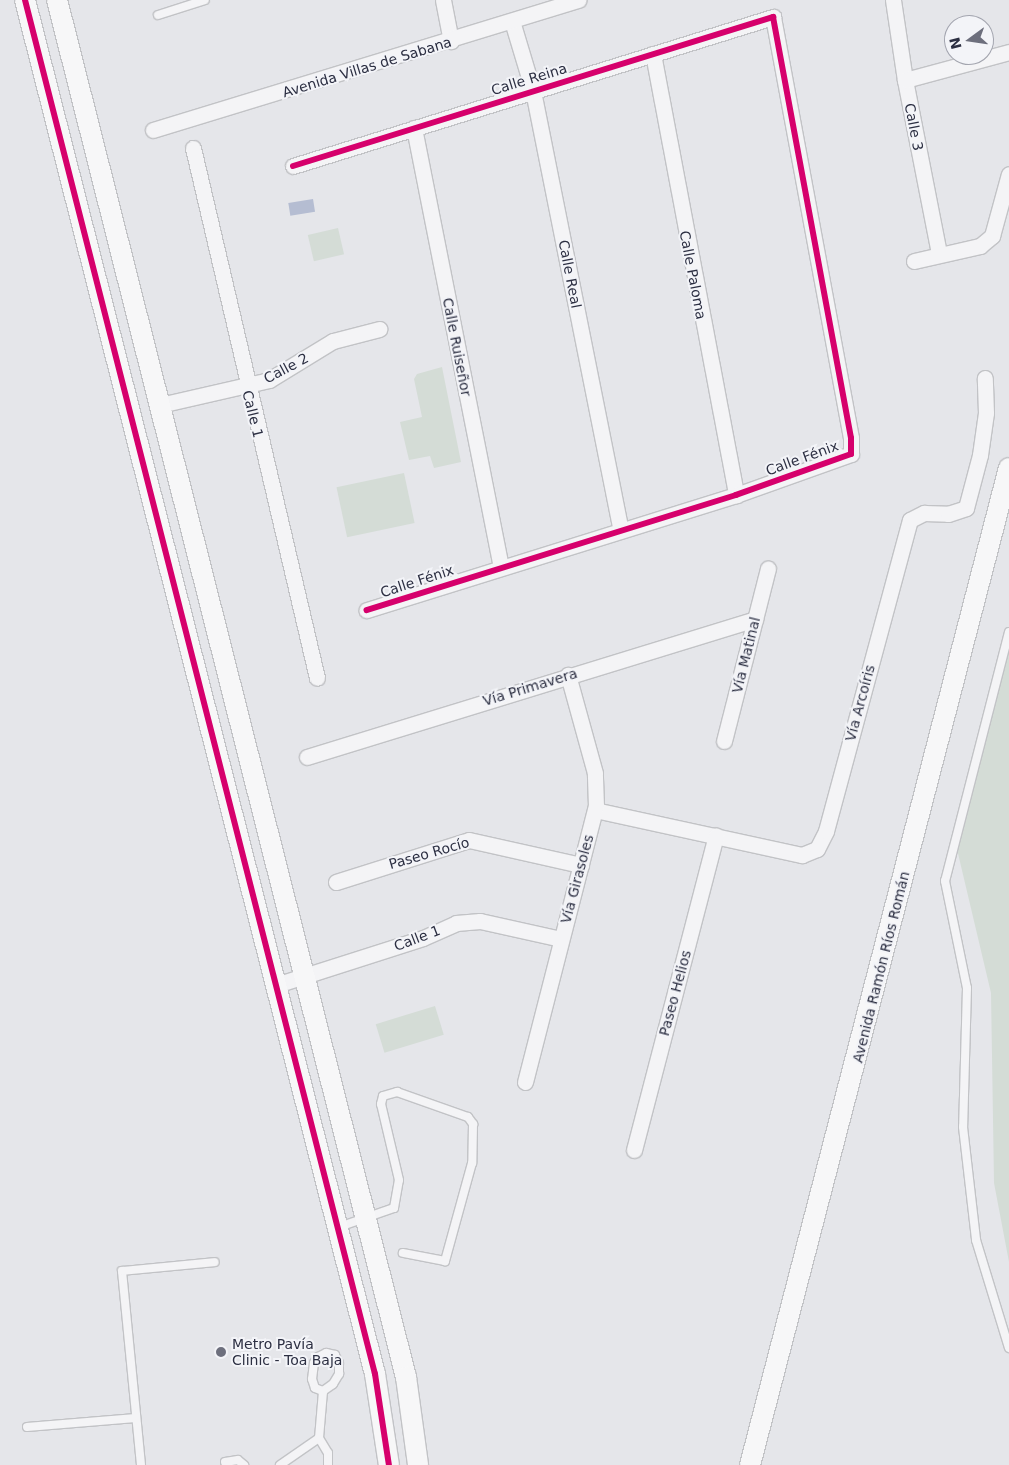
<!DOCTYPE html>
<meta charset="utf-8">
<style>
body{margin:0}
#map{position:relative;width:1009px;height:1465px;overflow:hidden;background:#e5e6ea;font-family:"DejaVu Sans",sans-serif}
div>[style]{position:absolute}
.green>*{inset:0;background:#d4dcd6;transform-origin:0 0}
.water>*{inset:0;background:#b5bdd2;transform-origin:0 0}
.roads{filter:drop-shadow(1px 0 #c2c3c6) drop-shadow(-1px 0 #c2c3c6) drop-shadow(0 1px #c2c3c6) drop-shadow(0 -1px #c2c3c6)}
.lane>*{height:8px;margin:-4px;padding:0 4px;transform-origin:4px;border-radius:4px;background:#f4f4f6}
.street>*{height:15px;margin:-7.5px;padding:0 7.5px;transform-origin:7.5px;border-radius:7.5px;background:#f4f4f6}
.secondary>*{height:20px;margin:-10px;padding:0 10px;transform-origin:10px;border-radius:10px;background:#f7f7f8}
.cycleway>*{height:6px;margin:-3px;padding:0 3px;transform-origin:3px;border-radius:3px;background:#d6006c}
.dots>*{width:14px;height:14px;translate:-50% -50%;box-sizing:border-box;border:2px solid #f3f4f8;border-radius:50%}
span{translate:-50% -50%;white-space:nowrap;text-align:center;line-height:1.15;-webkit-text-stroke:4px #f3f4f8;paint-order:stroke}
.street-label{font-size:14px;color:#2c2f42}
.poi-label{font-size:14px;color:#2c2f42}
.left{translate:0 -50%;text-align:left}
.north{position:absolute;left:944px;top:15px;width:50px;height:50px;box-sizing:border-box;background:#f3f4f8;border:1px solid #a3a5af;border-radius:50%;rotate:256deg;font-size:14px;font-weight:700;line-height:20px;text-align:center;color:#2c2f42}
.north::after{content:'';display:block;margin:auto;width:18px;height:22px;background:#6d6f7d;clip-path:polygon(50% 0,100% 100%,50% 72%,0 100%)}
</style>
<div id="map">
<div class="green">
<div style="left:338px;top:228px;width:27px;height:31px;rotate:77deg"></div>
<div style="clip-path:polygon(442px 367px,461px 462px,434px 468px,430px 456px,409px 460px,400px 422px,422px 417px,414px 379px,417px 374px)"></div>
<div style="left:404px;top:473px;width:51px;height:69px;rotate:78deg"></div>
<div style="clip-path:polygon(1009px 650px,1009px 1262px,994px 1183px,991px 993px,956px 845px)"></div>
<div style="left:435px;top:1006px;width:30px;height:62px;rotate:73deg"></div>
</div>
<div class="water">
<div style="left:313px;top:199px;width:13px;height:25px;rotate:81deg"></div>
</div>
<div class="roads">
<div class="lane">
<div style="left:158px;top:15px;width:49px;rotate:-17.7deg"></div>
<div style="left:1009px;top:632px;width:257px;rotate:104.4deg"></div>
<div style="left:945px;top:881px;width:109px;rotate:78.4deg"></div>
<div style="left:967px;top:988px;width:139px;rotate:91.6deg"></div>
<div style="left:963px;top:1127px;width:114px;rotate:83.4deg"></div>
<div style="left:976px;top:1240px;width:113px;rotate:73deg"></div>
<div style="left:339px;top:1227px;width:58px;rotate:-19.1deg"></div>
<div style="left:394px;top:1208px;width:28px;rotate:-80deg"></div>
<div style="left:399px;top:1180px;width:78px;rotate:-103.3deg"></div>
<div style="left:381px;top:1104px;width:8px;rotate:-76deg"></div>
<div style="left:383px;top:1096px;width:15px;rotate:-16deg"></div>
<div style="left:397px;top:1092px;width:75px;rotate:19.4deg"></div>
<div style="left:468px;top:1117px;width:9px;rotate:54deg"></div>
<div style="left:473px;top:1124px;width:39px;rotate:91deg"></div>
<div style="left:472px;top:1163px;width:102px;rotate:105.4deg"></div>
<div style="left:445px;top:1261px;width:43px;rotate:-169.2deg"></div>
<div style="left:27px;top:1427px;width:109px;rotate:-4.7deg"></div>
<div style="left:319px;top:1438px;width:47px;rotate:-85.1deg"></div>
<div style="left:323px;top:1391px;width:12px;rotate:-35deg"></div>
<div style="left:333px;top:1384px;width:12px;rotate:-59deg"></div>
<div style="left:339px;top:1374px;width:11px;rotate:-90deg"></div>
<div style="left:339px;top:1363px;width:9px;rotate:-117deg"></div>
<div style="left:335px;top:1355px;width:9px;rotate:-167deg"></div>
<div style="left:326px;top:1353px;width:9px;rotate:153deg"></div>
<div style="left:318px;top:1357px;width:7px;rotate:124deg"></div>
<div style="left:314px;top:1363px;width:16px;rotate:97deg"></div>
<div style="left:312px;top:1379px;width:9px;rotate:72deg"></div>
<div style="left:315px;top:1388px;width:9px;rotate:21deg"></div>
<div style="left:225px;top:1462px;width:13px;rotate:-9deg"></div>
<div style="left:238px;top:1460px;width:8px;rotate:40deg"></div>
<div style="left:141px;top:1465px;width:195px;rotate:-95.6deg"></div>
<div style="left:122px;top:1271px;width:93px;rotate:-5.5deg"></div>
<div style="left:280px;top:1465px;width:47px;rotate:-34.7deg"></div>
<div style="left:319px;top:1438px;width:17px;rotate:59deg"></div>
<div style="left:328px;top:1453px;width:12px;rotate:90deg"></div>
</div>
<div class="street">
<div style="left:443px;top:0;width:42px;rotate:79deg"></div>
<div style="left:893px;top:0;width:81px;rotate:81.5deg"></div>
<div style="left:905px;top:80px;width:177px;rotate:78.9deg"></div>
<div style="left:512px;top:21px;width:73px;rotate:73.3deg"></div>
<div style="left:533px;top:91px;width:448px;rotate:78.7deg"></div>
<div style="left:653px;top:54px;width:449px;rotate:79.3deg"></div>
<div style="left:905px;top:80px;width:108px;rotate:-15.1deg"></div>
<div style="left:414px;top:128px;width:448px;rotate:78.8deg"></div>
<div style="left:153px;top:130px;width:445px;rotate:-17deg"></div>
<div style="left:193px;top:148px;width:544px;rotate:76.83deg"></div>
<div style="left:293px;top:166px;width:503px;rotate:-17.25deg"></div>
<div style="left:773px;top:17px;width:428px;rotate:79.5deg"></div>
<div style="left:851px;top:438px;width:16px;rotate:90deg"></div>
<div style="left:851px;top:454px;width:122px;rotate:160.4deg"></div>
<div style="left:736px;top:495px;width:387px;rotate:162.7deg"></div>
<div style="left:914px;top:261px;width:68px;rotate:-12.8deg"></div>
<div style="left:980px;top:246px;width:16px;rotate:-40deg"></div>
<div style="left:992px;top:236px;width:64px;rotate:-74.7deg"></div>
<div style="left:160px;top:405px;width:112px;rotate:-12.9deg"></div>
<div style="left:269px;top:380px;width:75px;rotate:-31.4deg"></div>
<div style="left:333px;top:341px;width:48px;rotate:-14.6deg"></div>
<div style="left:724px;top:741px;width:178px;rotate:-75.7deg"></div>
<div style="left:307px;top:757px;width:469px;rotate:-17.1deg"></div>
<div style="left:595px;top:810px;width:212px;rotate:12.3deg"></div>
<div style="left:802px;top:855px;width:16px;rotate:-22deg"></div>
<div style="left:817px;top:849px;width:20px;rotate:-63deg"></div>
<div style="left:826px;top:831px;width:322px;rotate:-74.9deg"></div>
<div style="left:910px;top:520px;width:16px;rotate:-27deg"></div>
<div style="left:924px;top:513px;width:24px;rotate:2deg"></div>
<div style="left:948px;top:514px;width:19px;rotate:-18deg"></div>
<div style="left:966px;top:508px;width:55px;rotate:-75.2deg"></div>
<div style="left:980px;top:455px;width:42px;rotate:-81.9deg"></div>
<div style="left:986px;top:413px;width:35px;rotate:-92deg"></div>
<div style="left:336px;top:882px;width:139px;rotate:-17.5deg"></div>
<div style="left:469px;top:840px;width:115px;rotate:12.6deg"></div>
<div style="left:276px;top:985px;width:154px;rotate:-17.7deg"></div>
<div style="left:423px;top:938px;width:36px;rotate:-24deg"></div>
<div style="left:456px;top:923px;width:24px;rotate:-5deg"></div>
<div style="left:480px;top:921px;width:83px;rotate:12.5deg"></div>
<div style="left:525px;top:1082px;width:285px;rotate:-75.6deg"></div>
<div style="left:596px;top:806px;width:33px;rotate:-92deg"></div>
<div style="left:595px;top:773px;width:102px;rotate:-105.4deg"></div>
<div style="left:634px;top:1150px;width:325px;rotate:-75.4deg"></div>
</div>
<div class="secondary">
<div style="left:25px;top:0;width:1418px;rotate:75.71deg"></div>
<div style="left:375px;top:1374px;width:92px;rotate:81.3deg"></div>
<div style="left:57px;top:0;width:1421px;rotate:75.78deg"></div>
<div style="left:406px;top:1377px;width:89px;rotate:82.2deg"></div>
<div style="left:750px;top:1465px;width:1030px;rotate:-75.44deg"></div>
</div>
</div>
<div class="cycleway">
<div style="left:25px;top:0;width:1418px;rotate:75.71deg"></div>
<div style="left:375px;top:1374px;width:92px;rotate:81.3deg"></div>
<div style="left:293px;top:166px;width:503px;rotate:-17.25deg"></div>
<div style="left:773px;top:17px;width:428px;rotate:79.5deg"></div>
<div style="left:851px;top:438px;width:16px;rotate:90deg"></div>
<div style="left:851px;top:454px;width:122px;rotate:160.4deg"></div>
<div style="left:736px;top:495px;width:387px;rotate:162.7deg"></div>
</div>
<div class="dots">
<div style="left:221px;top:1352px;background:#6d6f7d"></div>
</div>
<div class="street-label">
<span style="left:367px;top:67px;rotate:-17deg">Avenida Villas de Sabana</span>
<span style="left:529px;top:79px;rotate:-17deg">Calle Reina</span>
<span style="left:914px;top:127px;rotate:79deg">Calle 3</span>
<span style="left:570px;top:274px;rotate:79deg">Calle Real</span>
<span style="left:693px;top:275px;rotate:79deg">Calle Paloma</span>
<span style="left:457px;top:347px;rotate:79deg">Calle Ruiseñor</span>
<span style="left:286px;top:368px;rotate:-28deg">Calle 2</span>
<span style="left:253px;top:414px;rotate:76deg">Calle 1</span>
<span style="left:802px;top:458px;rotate:-20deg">Calle Fénix</span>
<span style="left:417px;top:581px;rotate:-18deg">Calle Fénix</span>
<span style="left:746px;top:655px;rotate:-76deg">Vía Matinal</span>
<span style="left:530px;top:687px;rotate:-17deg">Vía Primavera</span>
<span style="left:860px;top:703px;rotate:-75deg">Vía Arcoíris</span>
<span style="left:429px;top:853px;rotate:-16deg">Paseo Rocío</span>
<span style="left:577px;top:879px;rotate:-75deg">Vía Girasoles</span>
<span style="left:417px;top:938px;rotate:-21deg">Calle 1</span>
<span style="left:881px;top:967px;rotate:-76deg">Avenida Ramón Ríos Román</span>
<span style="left:675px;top:993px;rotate:-75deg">Paseo Helios</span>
</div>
<div class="poi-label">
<span class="left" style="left:232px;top:1352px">Metro Pavía<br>Clinic - Toa Baja</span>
</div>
<div class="north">N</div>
</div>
